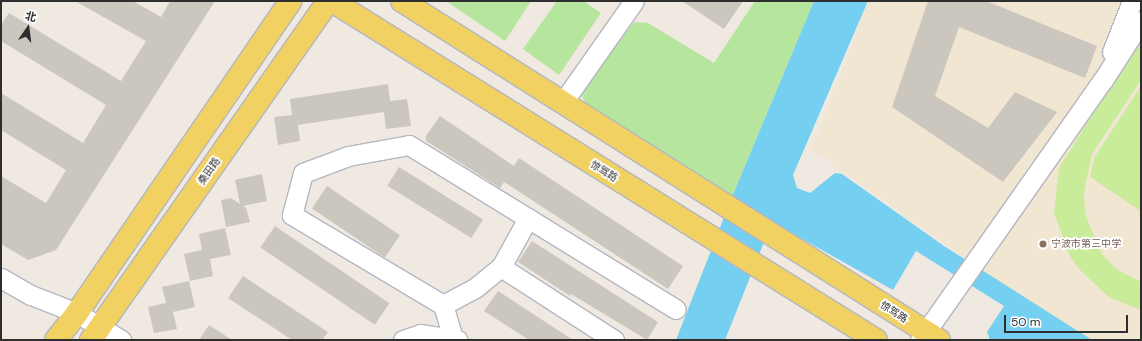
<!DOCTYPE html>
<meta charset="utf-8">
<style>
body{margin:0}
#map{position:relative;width:1142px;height:341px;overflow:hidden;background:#efe9e1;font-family:"DM Sans","Noto Sans SC",sans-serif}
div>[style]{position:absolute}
.education>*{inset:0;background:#f0e6d1}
.green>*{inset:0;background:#b6e59e}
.pitch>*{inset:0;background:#c9ec9a}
.water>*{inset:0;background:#75cff0}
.building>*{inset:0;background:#cbc7bf;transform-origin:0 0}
.roads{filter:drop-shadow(1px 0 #b4b7c1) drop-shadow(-1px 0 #b4b7c1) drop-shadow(0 1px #b4b7c1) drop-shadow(0 -1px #b4b7c1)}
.minor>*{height:19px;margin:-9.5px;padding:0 9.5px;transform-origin:9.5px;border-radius:9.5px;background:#fff}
.major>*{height:22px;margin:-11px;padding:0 11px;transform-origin:11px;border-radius:11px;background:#f2d163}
.dots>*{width:11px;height:11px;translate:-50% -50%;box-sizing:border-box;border:2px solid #fff;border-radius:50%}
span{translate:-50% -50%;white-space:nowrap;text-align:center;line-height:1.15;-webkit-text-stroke:3.5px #fff;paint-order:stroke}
.street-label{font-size:10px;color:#2e2e2e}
.education-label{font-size:10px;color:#785e54}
.left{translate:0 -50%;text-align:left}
.frame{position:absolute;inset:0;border:2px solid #2e2e2e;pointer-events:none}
.north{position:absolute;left:8px;top:8px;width:40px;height:40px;-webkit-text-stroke:3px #fff;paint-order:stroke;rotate:14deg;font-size:11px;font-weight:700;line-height:16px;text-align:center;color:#2e2e2e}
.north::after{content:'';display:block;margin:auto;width:14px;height:18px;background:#2e2e2e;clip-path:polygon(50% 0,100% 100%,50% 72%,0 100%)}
.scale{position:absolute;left:1004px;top:315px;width:124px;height:18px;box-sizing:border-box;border:2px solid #2e2e2e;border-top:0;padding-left:5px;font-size:12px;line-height:14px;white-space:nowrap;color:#2e2e2e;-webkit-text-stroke:3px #fff;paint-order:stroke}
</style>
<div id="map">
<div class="education">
<div style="clip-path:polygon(869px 1px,1141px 1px,1141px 340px,1080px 340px,811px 149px)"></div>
</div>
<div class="green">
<div style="clip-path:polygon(446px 1px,531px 1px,505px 41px)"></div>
<div style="clip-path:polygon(557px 1px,583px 1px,601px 13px,559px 75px,523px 49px)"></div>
<div style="clip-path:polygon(755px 1px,814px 1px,732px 197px,590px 113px,580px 92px,634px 22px,648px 23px,714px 63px)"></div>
</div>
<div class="pitch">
<div style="clip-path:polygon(1141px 37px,1141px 80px,1092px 154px,1084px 192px,1085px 214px,1101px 253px,1116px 269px,1141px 282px,1141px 310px,1110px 298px,1080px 270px,1070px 256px,1054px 213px,1059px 168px)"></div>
<div style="clip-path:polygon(1141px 86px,1141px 211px,1090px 177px,1094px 158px)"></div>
</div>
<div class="water">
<div style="clip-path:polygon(814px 1px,868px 1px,793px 175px,797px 188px,810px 193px,835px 173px,842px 174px,944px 246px,1092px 340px,990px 340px,987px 332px,1004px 306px,916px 251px,893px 290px,772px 222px,725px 340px,676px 340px,732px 197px)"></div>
</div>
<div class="building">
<div style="clip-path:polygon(75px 1px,133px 1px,161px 17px,170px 1px,215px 1px,56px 250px,28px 260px,1px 244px,1px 176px,46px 203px,66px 170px,1px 130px,1px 93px,83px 143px,106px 105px,1px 41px,1px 25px,9px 13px,121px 81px,146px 41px)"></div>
<div style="clip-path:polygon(682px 1px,743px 1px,724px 29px)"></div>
<div style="clip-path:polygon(928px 1px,986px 1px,1097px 46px,1085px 78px,959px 27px,935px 96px,988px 128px,1015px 92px,1057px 112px,1003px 182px,892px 107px)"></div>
<div style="clip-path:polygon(388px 84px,390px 101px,407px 99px,411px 126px,386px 129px,384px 112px,298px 125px,300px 141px,278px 145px,274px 117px,292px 115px,290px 99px)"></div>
<div style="clip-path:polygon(440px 116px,514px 166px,519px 158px,683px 266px,668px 289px,504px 182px,500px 188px,426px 141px,426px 136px)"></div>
<div style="left:399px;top:167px;width:99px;height:22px;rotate:32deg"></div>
<div style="clip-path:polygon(262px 174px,267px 201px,243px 206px,246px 208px,250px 222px,226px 227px,221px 200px,231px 198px,240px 204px,235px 180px)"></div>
<div style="left:327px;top:186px;width:88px;height:27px;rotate:34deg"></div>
<div style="left:275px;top:226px;width:138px;height:26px;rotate:34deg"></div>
<div style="clip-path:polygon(225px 228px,231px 255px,210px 259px,213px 276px,190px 281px,184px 254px,202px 250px,199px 234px)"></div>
<div style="clip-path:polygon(532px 241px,658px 322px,647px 340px,571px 294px,570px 296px,518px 262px)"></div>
<div style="clip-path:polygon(243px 276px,328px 332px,322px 340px,292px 340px,228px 298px)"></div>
<div style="clip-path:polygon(189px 281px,195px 307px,173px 312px,177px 329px,154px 333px,148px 307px,166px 303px,162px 287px)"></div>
<div style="clip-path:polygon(498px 291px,573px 340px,529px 340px,484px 311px)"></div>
<div style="clip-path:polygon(209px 325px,232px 340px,199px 340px)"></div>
</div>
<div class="roads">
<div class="minor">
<div style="left:1112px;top:52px;width:55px;rotate:-68.6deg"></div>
<div style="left:563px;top:102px;width:123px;rotate:-54.9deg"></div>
<div style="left:501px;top:267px;width:135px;rotate:32.9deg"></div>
<div style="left:1px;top:278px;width:34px;rotate:30deg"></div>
<div style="left:31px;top:295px;width:49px;rotate:21.4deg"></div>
<div style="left:77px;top:313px;width:52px;rotate:31.5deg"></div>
<div style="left:443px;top:305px;width:36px;rotate:-28deg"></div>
<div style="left:475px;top:288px;width:33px;rotate:-39deg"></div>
<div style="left:501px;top:267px;width:56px;rotate:-61.1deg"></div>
<div style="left:453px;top:339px;width:35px;rotate:-106deg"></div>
<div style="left:443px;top:305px;width:176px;rotate:-149.2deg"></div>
<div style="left:292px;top:215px;width:43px;rotate:-75.3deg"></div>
<div style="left:303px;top:173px;width:48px;rotate:-20.7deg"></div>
<div style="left:348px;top:156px;width:62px;rotate:-10.2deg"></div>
<div style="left:409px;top:145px;width:313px;rotate:31.6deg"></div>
<div style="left:403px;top:340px;width:18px;rotate:-19deg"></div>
<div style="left:420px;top:334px;width:38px;rotate:9deg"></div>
<div style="left:920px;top:340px;width:318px;rotate:-54.9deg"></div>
<div style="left:1103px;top:80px;width:70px;rotate:-57.2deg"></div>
</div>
<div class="major">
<div style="left:332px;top:1px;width:641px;rotate:31.93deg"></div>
<div style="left:402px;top:1px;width:635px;rotate:32.26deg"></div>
<div style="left:56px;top:340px;width:34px;rotate:-52deg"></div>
<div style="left:77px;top:313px;width:378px;rotate:-55.6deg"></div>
<div style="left:91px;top:340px;width:414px;rotate:-55deg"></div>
</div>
</div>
<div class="dots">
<div style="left:1043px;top:244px;background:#8d6e63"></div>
</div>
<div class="street-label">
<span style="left:209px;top:171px;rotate:-55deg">桑田路</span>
<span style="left:604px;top:171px;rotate:32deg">惊驾路</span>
<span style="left:894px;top:312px;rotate:32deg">惊驾路</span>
</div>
<div class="education-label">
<span class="left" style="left:1051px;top:244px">宁波市第三中学</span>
</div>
<div class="frame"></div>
<div class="north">北</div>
<div class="scale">50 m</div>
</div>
